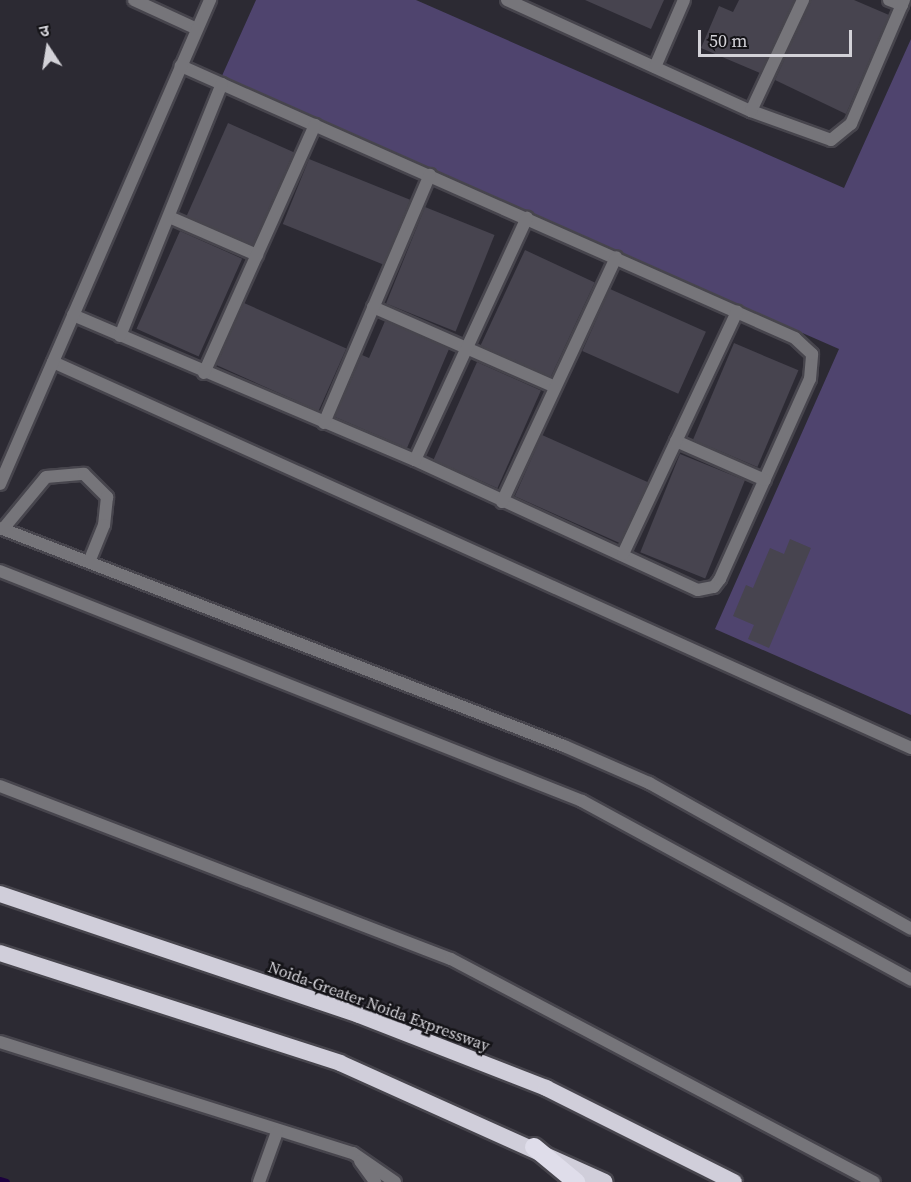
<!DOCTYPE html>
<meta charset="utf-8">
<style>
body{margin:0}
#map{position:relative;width:911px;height:1182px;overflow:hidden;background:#2c2a33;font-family:"Source Serif 4","Noto Sans Devanagari",serif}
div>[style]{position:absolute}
.green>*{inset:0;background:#4f446e}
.stream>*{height:6px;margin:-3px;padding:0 3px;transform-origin:3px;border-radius:3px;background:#1c013e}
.building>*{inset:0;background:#47444f;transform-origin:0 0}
.roads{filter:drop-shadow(2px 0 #47454d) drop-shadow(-2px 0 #47454d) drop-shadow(0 2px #47454d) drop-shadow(0 -2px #47454d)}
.service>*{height:12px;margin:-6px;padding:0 6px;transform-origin:6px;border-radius:6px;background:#76757a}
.minor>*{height:12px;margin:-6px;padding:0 6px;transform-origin:6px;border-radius:6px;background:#76757a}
.tertiary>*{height:12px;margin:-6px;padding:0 6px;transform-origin:6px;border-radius:6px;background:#76757a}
.trunk>*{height:16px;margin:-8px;padding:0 8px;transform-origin:8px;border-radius:8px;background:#d0ceda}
.motorway>*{height:18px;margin:-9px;padding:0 9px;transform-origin:9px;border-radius:9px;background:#dfddea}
span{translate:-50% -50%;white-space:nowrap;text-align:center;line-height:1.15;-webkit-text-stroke:5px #141317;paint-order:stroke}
.street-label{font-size:16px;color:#d3d2d8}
.north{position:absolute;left:18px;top:18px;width:60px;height:60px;-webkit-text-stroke:4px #141317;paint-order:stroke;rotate:348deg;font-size:16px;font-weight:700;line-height:24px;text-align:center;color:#d3d2d8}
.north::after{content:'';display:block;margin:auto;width:21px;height:27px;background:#d3d2d8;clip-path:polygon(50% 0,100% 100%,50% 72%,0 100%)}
.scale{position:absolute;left:698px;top:30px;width:154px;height:27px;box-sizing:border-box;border:3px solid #d3d2d8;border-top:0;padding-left:8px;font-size:18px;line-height:21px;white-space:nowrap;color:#d3d2d8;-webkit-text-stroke:4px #141317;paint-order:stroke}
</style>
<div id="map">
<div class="green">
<div style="clip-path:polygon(256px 0,416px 0,844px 188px,911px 39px,911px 715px,715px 629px,839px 349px,221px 78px)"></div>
</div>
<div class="stream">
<div style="left:0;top:1180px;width:7px;rotate:16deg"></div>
</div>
<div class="building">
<div style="clip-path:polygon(585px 0,664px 0,651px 29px)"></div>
<div style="clip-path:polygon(739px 0,794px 0,760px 73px,701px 48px,719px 6px,733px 12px)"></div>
<div style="clip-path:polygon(811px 0,854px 0,889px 15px,846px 114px,775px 80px)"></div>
<div style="left:228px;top:123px;width:72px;height:102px;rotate:24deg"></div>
<div style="left:309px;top:159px;width:109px;height:70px;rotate:22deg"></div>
<div style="left:425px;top:207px;width:75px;height:104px;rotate:22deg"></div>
<div style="left:180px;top:231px;width:68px;height:107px;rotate:24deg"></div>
<div style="left:525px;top:250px;width:77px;height:105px;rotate:25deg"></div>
<div style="left:610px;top:289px;width:105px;height:68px;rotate:24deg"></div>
<div style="left:244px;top:303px;width:112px;height:68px;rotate:24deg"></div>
<div style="clip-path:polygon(385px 321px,449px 349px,407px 448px,335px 417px,362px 355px,369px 358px)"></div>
<div style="left:734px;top:343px;width:70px;height:105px;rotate:23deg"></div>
<div style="left:477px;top:362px;width:70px;height:107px;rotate:24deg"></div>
<div style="left:542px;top:435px;width:116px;height:67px;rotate:24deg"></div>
<div style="left:680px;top:454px;width:70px;height:106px;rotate:22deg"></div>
<div style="clip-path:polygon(790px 539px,811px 548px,769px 648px,748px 639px,754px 625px,733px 616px,746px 585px,753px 588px,770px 548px,784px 554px)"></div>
</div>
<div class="roads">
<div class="service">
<div style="left:3px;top:529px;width:67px;rotate:-50.4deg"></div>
<div style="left:46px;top:477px;width:38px;rotate:-5deg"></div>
<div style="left:84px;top:474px;width:33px;rotate:45deg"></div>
<div style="left:107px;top:497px;width:28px;rotate:96deg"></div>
<div style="left:104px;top:525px;width:40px;rotate:112deg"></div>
</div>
<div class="minor">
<div style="left:134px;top:0;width:69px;rotate:24.7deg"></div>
<div style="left:507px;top:0;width:268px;rotate:24.5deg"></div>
<div style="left:751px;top:111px;width:85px;rotate:19.9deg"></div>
<div style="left:831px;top:140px;width:26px;rotate:-39deg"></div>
<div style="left:851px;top:124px;width:135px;rotate:-66.9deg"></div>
<div style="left:889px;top:0;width:14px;rotate:21deg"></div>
<div style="left:655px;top:67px;width:73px;rotate:-66.6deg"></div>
<div style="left:751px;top:111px;width:123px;rotate:-64.9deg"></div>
<div style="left:169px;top:217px;width:96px;rotate:23.4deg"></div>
<div style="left:373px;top:307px;width:199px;rotate:23.7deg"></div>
<div style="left:73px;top:315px;width:371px;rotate:23deg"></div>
<div style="left:415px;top:460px;width:311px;rotate:24.7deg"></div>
<div style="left:698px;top:590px;width:16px;rotate:-11deg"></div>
<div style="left:714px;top:587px;width:10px;rotate:-53deg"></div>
<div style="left:720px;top:579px;width:219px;rotate:-65.8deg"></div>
<div style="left:810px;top:379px;width:25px;rotate:-85deg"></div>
<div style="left:812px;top:354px;width:23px;rotate:-137deg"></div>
<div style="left:795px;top:338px;width:672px;rotate:-156.11deg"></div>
<div style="left:120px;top:336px;width:272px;rotate:-68deg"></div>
<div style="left:53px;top:362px;width:941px;rotate:24.22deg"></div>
<div style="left:204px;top:373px;width:272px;rotate:-65.9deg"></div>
<div style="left:324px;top:423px;width:270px;rotate:-66.9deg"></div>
<div style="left:676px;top:441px;width:97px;rotate:23.7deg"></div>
<div style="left:415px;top:460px;width:267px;rotate:-65.2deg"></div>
<div style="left:0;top:484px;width:528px;rotate:-66.54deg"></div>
<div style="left:502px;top:502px;width:270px;rotate:-65deg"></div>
<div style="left:623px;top:554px;width:268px;rotate:-64.8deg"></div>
</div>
<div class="tertiary">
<div style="left:0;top:528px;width:605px;rotate:21.13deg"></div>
<div style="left:564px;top:746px;width:93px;rotate:23.5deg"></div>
<div style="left:649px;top:783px;width:300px;rotate:29.1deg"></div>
<div style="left:0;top:571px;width:626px;rotate:21.56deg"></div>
<div style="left:582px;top:801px;width:375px;rotate:28.5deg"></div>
<div style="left:0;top:786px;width:483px;rotate:21deg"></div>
<div style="left:451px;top:959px;width:478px;rotate:27.8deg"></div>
<div style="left:0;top:1042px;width:370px;rotate:17.5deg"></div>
<div style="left:353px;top:1153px;width:51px;rotate:34.6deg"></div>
<div style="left:360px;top:1161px;width:26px;rotate:54deg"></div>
<div style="left:259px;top:1182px;width:53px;rotate:-70.2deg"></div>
</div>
<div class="trunk">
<div style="left:0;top:894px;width:379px;rotate:18.6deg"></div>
<div style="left:359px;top:1015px;width:201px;rotate:21.3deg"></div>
<div style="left:546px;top:1088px;width:210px;rotate:26.6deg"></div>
<div style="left:0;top:953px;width:357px;rotate:17.9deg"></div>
<div style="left:340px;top:1063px;width:290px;rotate:24.2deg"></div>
</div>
<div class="motorway">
<div style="left:534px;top:1147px;width:55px;rotate:39.8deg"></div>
</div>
</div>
<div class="street-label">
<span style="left:379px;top:1006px;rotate:20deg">Noida-Greater Noida Expressway</span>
</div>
<div class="north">उ</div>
<div class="scale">50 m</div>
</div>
